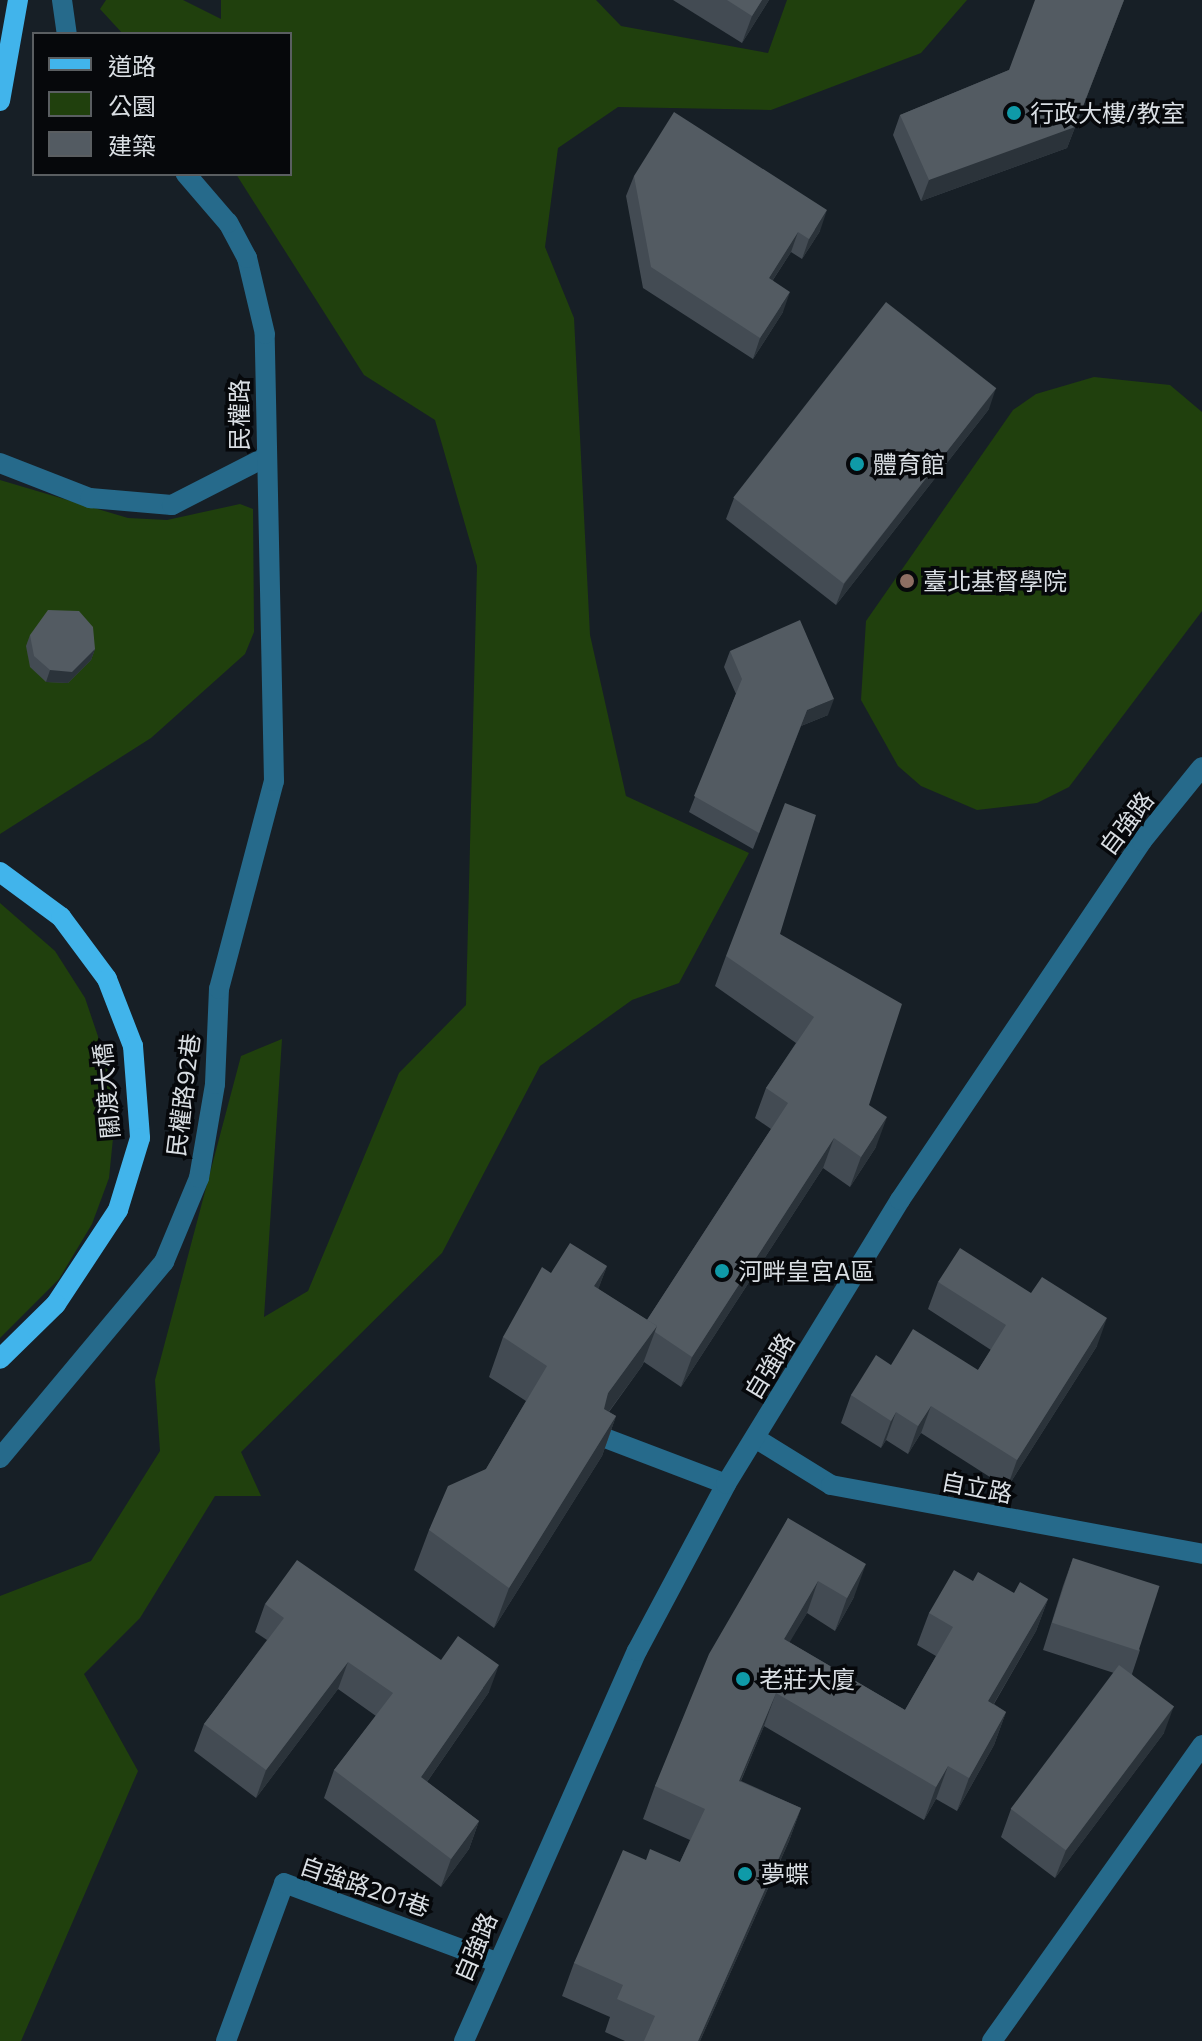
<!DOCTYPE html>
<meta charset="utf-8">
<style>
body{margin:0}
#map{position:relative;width:1202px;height:2041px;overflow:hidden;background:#171f26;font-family:Commissioner,"Noto Sans TC",sans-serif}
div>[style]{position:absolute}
.green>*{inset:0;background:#20400d}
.street>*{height:20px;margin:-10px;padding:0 10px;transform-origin:10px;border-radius:10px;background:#266a8b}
.primary>*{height:20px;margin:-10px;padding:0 10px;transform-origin:10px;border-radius:10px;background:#41b4eb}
.wall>*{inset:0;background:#434b53}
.shaded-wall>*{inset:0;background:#2b333a}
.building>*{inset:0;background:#535b62;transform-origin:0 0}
.dots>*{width:22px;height:22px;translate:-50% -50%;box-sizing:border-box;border:4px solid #06080b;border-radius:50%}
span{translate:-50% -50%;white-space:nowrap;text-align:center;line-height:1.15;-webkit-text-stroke:7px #06080b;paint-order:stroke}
.poi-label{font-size:24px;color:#d9dee3}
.left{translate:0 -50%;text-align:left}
.street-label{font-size:24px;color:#d9dee3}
.legend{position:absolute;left:32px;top:32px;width:260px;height:144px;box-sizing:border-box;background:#06080b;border:2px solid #5a5e61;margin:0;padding:10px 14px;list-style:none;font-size:24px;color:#d9dee3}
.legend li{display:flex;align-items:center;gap:16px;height:40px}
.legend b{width:40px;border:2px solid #5a5e61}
</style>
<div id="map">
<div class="green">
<div style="clip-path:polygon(106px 0,183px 0,221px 19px,221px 0,596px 0,621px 26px,768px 53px,787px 0,967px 0,921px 53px,771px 110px,618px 107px,558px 148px,545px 247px,574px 318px,590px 635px,626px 796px,749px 853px,679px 983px,632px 1000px,540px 1066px,442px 1253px,241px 1452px,261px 1496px,215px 1496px,140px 1618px,84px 1674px,138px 1771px,21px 2041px,0 2041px,0 1596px,91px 1561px,160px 1451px,155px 1380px,241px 1056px,282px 1039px,264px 1317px,308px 1291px,399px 1073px,466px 1005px,477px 566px,435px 420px,364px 375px,236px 174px,290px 174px,290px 34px,123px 34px,100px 9px)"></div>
<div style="clip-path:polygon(1094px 377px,1170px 385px,1202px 412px,1202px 611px,1069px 787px,1037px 803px,977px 810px,921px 786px,898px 766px,861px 700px,866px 621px,1013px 410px,1036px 394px)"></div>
<div style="clip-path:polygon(0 480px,128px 518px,167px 520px,240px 504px,253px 509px,254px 632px,245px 654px,151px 738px,0 834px)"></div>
<div style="clip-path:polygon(0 903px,55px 951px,85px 998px,106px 1060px,115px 1118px,109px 1178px,92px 1224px,59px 1279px,0 1338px)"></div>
</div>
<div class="street">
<div style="left:62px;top:0;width:34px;rotate:82deg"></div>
<div style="left:0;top:463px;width:97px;rotate:21.3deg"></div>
<div style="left:90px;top:498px;width:82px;rotate:4.9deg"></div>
<div style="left:172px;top:505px;width:106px;rotate:-27.1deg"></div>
<div style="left:605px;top:1438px;width:129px;rotate:20.8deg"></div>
<div style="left:755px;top:1438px;width:89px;rotate:31.7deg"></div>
<div style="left:831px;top:1485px;width:377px;rotate:10.5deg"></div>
<div style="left:0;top:1458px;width:256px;rotate:-50.1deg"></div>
<div style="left:164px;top:1262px;width:91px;rotate:-67.4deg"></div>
<div style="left:199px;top:1178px;width:95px;rotate:-80.3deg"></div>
<div style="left:215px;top:1084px;width:95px;rotate:-87.6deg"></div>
<div style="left:219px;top:989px;width:215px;rotate:-75.2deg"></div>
<div style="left:274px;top:781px;width:447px;rotate:-91.2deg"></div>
<div style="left:265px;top:334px;width:78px;rotate:-103.3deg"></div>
<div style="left:247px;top:258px;width:40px;rotate:-118deg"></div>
<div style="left:228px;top:223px;width:65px;rotate:-130.6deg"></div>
<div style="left:226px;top:2041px;width:168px;rotate:-69.8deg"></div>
<div style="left:284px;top:1883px;width:226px;rotate:20.4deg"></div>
<div style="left:464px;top:2041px;width:427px;rotate:-66.1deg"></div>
<div style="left:637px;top:1651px;width:189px;rotate:-61.9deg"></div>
<div style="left:726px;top:1484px;width:333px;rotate:-58.5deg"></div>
<div style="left:900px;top:1200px;width:433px;rotate:-56deg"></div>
<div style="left:1142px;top:841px;width:95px;rotate:-51deg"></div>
<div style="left:992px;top:2041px;width:363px;rotate:-54.6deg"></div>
</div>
<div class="primary">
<div style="left:0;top:101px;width:103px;rotate:-79.9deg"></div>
<div style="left:0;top:872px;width:76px;rotate:36.4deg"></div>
<div style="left:61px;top:917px;width:77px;rotate:53.4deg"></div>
<div style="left:107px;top:979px;width:72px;rotate:68.8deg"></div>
<div style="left:133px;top:1046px;width:92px;rotate:85.6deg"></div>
<div style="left:140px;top:1138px;width:75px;rotate:107deg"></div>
<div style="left:118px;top:1210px;width:113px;rotate:123.4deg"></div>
<div style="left:56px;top:1304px;width:78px;rotate:135.5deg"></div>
</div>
<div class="wall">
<div style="clip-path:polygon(673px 0,769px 0,742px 43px)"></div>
<div style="clip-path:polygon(1124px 0,1067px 148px,921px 201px,893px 135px,900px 115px,1009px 70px)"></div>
<div style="clip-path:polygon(634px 176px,820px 231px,802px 259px,791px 252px,773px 280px,783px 312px,753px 359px,643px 288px,626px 196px)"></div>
<div style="clip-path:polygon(989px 409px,836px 605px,726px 519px,734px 498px)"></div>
<div style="clip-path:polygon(30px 635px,95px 649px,91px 660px,68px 683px,46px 682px,30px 667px,26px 646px)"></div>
<div style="clip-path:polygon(730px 651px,828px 715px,801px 726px,753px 849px,689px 812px,736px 694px,724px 667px)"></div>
<div style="clip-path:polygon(780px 934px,869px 1105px,876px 1147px,850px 1187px,823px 1168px,681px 1387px,644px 1362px,642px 1366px,609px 1412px,616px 1416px,602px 1456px,494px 1628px,414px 1570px,429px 1530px,486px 1469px,526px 1401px,489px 1377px,503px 1337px,607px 1266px,598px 1289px,647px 1320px,771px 1129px,755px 1118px,766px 1088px,796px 1043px,715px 986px,726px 956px)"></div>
<div style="clip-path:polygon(938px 1282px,1097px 1346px,1007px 1488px,921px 1433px,908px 1454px,886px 1440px,881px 1448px,841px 1423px,851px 1395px,891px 1365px,978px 1370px,991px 1350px,928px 1309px)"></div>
<div style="clip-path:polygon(788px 1518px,854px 1597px,835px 1631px,807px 1613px,789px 1642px,905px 1710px,936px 1656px,917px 1645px,929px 1613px,973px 1581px,1014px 1593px,1048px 1599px,1036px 1631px,994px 1704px,1006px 1712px,994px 1745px,957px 1811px,936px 1799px,924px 1820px,764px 1726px,741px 1781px,801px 1808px,789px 1841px,700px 2041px,625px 2041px,605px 2032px,610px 2017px,562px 1996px,574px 1963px,646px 1860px,680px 1862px,690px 1840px,643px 1819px,655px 1786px)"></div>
<div style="clip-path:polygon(1073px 1558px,1140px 1650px,1132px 1674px,1164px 1733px,1055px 1878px,1001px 1837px,1011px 1809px,1114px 1673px,1043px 1650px,1063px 1586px)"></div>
<div style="clip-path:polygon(265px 1604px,441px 1660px,489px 1692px,427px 1782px,479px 1821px,469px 1849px,441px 1887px,324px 1798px,334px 1770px,376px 1716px,338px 1689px,256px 1798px,194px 1751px,204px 1724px,267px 1640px,255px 1632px)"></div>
</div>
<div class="shaded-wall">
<div style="clip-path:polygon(762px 0,769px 0,742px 43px,752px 16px)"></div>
<div style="clip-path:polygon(1124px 0,1067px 148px,921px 201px,929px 180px)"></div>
<div style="clip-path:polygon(827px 210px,820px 231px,802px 259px,809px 239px)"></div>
<div style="clip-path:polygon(798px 232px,791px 252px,761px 298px,769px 278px)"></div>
<div style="clip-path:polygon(790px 292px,783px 312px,753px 359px,760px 338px)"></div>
<div style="clip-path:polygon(996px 388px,989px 409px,836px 605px,844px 584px)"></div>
<div style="clip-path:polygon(95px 649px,91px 660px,68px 683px,46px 682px,50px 670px)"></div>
<div style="clip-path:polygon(834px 699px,828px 715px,801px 726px,753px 849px,807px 710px)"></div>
<div style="clip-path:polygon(887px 1117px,876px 1147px,850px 1187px,861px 1157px)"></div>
<div style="clip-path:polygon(834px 1138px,823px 1168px,681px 1387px,692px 1357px)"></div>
<div style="clip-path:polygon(607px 1266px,592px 1306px,594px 1286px)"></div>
<div style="clip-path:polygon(1107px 1318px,1097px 1346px,1007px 1488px,1017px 1460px)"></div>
<div style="clip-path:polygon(657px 1326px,642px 1366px,593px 1433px,608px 1393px)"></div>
<div style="clip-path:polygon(931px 1406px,921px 1433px,908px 1454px,918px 1426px)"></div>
<div style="clip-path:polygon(896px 1412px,886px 1440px,881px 1448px,891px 1421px)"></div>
<div style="clip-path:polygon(616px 1416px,602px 1456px,494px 1628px,509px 1588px)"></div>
<div style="clip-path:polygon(866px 1564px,854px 1597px,835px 1631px,847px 1598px)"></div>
<div style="clip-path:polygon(818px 1581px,807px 1613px,772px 1672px,784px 1639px)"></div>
<div style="clip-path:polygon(1048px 1599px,1036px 1631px,976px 1734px,988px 1701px)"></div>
<div style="clip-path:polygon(348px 1662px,338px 1689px,256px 1798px,266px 1770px)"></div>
<div style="clip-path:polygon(499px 1665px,489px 1692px,411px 1805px,421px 1777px)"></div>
<div style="clip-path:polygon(776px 1693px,764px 1726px,727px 1813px,739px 1781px)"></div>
<div style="clip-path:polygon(1174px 1706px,1164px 1733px,1055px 1878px,1066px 1850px)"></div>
<div style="clip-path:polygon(1006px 1712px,994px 1745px,957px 1811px,969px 1778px)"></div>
<div style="clip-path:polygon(948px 1766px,936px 1799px,924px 1820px,936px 1787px)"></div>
<div style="clip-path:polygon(801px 1808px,789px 1841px,700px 2041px,698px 2041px)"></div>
<div style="clip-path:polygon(479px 1821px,469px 1849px,441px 1887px,451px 1859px)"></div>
</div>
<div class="building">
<div style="clip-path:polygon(727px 0,762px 0,752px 16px)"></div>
<div style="clip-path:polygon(1035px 0,1124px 0,1075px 127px,929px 180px,900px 115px,1009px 70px)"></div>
<div style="clip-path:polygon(674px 112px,827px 210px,809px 239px,798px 232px,769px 278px,790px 292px,760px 338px,651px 267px,634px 176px)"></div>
<div style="left:886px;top:302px;width:140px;height:248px;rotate:38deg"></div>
<div style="clip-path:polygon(48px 610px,79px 611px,93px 627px,95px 649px,72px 672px,50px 670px,34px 656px,30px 635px)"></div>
<div style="clip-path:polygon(800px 620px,834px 699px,807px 710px,759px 833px,694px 796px,742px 679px,730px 651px)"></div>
<div style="clip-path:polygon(785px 803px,816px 815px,780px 934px,902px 1004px,869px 1105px,887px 1117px,861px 1157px,834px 1138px,692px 1357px,655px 1332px,657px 1326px,647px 1320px,788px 1103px,766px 1088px,814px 1017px,726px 956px)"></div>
<div style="clip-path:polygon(570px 1243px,607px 1266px,594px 1286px,657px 1326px,608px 1393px,604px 1409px,616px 1416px,509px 1588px,429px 1530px,448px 1486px,486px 1469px,547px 1366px,503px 1337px,542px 1267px,551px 1273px)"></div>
<div style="clip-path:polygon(960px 1248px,1031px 1293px,1042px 1277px,1107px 1318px,1017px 1460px,931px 1406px,918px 1426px,896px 1412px,891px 1421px,851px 1395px,876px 1355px,891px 1365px,913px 1329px,978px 1370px,1006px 1325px,938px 1282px)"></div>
<div style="clip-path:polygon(788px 1518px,866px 1564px,847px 1598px,818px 1581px,784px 1639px,905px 1710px,953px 1627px,929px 1613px,954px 1570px,973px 1581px,978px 1572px,1014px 1593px,1020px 1582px,1048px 1599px,988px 1701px,1006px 1712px,969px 1778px,948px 1766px,936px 1787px,776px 1693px,739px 1781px,801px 1808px,698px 2041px,644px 2041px,655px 2016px,617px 1999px,623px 1985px,574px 1963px,623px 1850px,646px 1860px,650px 1849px,680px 1862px,705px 1809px,655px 1786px,709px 1654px)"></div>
<div style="left:1073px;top:1558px;width:91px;height:68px;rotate:18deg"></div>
<div style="clip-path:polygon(297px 1560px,441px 1660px,458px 1636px,499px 1665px,421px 1777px,479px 1821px,451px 1859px,334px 1770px,393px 1693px,348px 1662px,266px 1770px,204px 1724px,284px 1618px,265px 1604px)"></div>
<div style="left:1119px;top:1665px;width:69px;height:180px;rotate:37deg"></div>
</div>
<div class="dots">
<div style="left:1014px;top:113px;background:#0f9aa8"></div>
<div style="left:857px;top:464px;background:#0f9aa8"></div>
<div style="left:907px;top:581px;background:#8d6e63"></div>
<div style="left:722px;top:1271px;background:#0f9aa8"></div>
<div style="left:743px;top:1679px;background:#0f9aa8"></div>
<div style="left:745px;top:1874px;background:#0f9aa8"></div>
</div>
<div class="poi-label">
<span class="left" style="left:1030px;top:113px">行政大樓/教室</span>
<span class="left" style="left:873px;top:464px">體育館</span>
<span class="left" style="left:923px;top:581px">臺北基督學院</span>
<span class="left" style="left:738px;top:1271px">河畔皇宮A區</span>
<span class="left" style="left:759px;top:1679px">老莊大廈</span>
<span class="left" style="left:761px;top:1874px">夢蝶</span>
</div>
<div class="street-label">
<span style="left:239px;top:415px;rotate:-90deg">民權路</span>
<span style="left:1126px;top:823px;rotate:-53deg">自強路</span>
<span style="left:106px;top:1091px;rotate:-95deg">關渡大橋</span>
<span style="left:183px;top:1095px;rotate:-83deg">民權路92巷</span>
<span style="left:769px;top:1366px;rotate:-59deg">自強路</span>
<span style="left:977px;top:1487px;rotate:11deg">自立路</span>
<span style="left:365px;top:1886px;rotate:19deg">自強路201巷</span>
<span style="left:475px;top:1947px;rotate:-67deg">自強路</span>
</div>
<ul class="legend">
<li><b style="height:10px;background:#41b4eb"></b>道路</li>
<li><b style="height:22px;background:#20400d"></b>公園</li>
<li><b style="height:22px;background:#535b62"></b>建築</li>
</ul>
</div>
